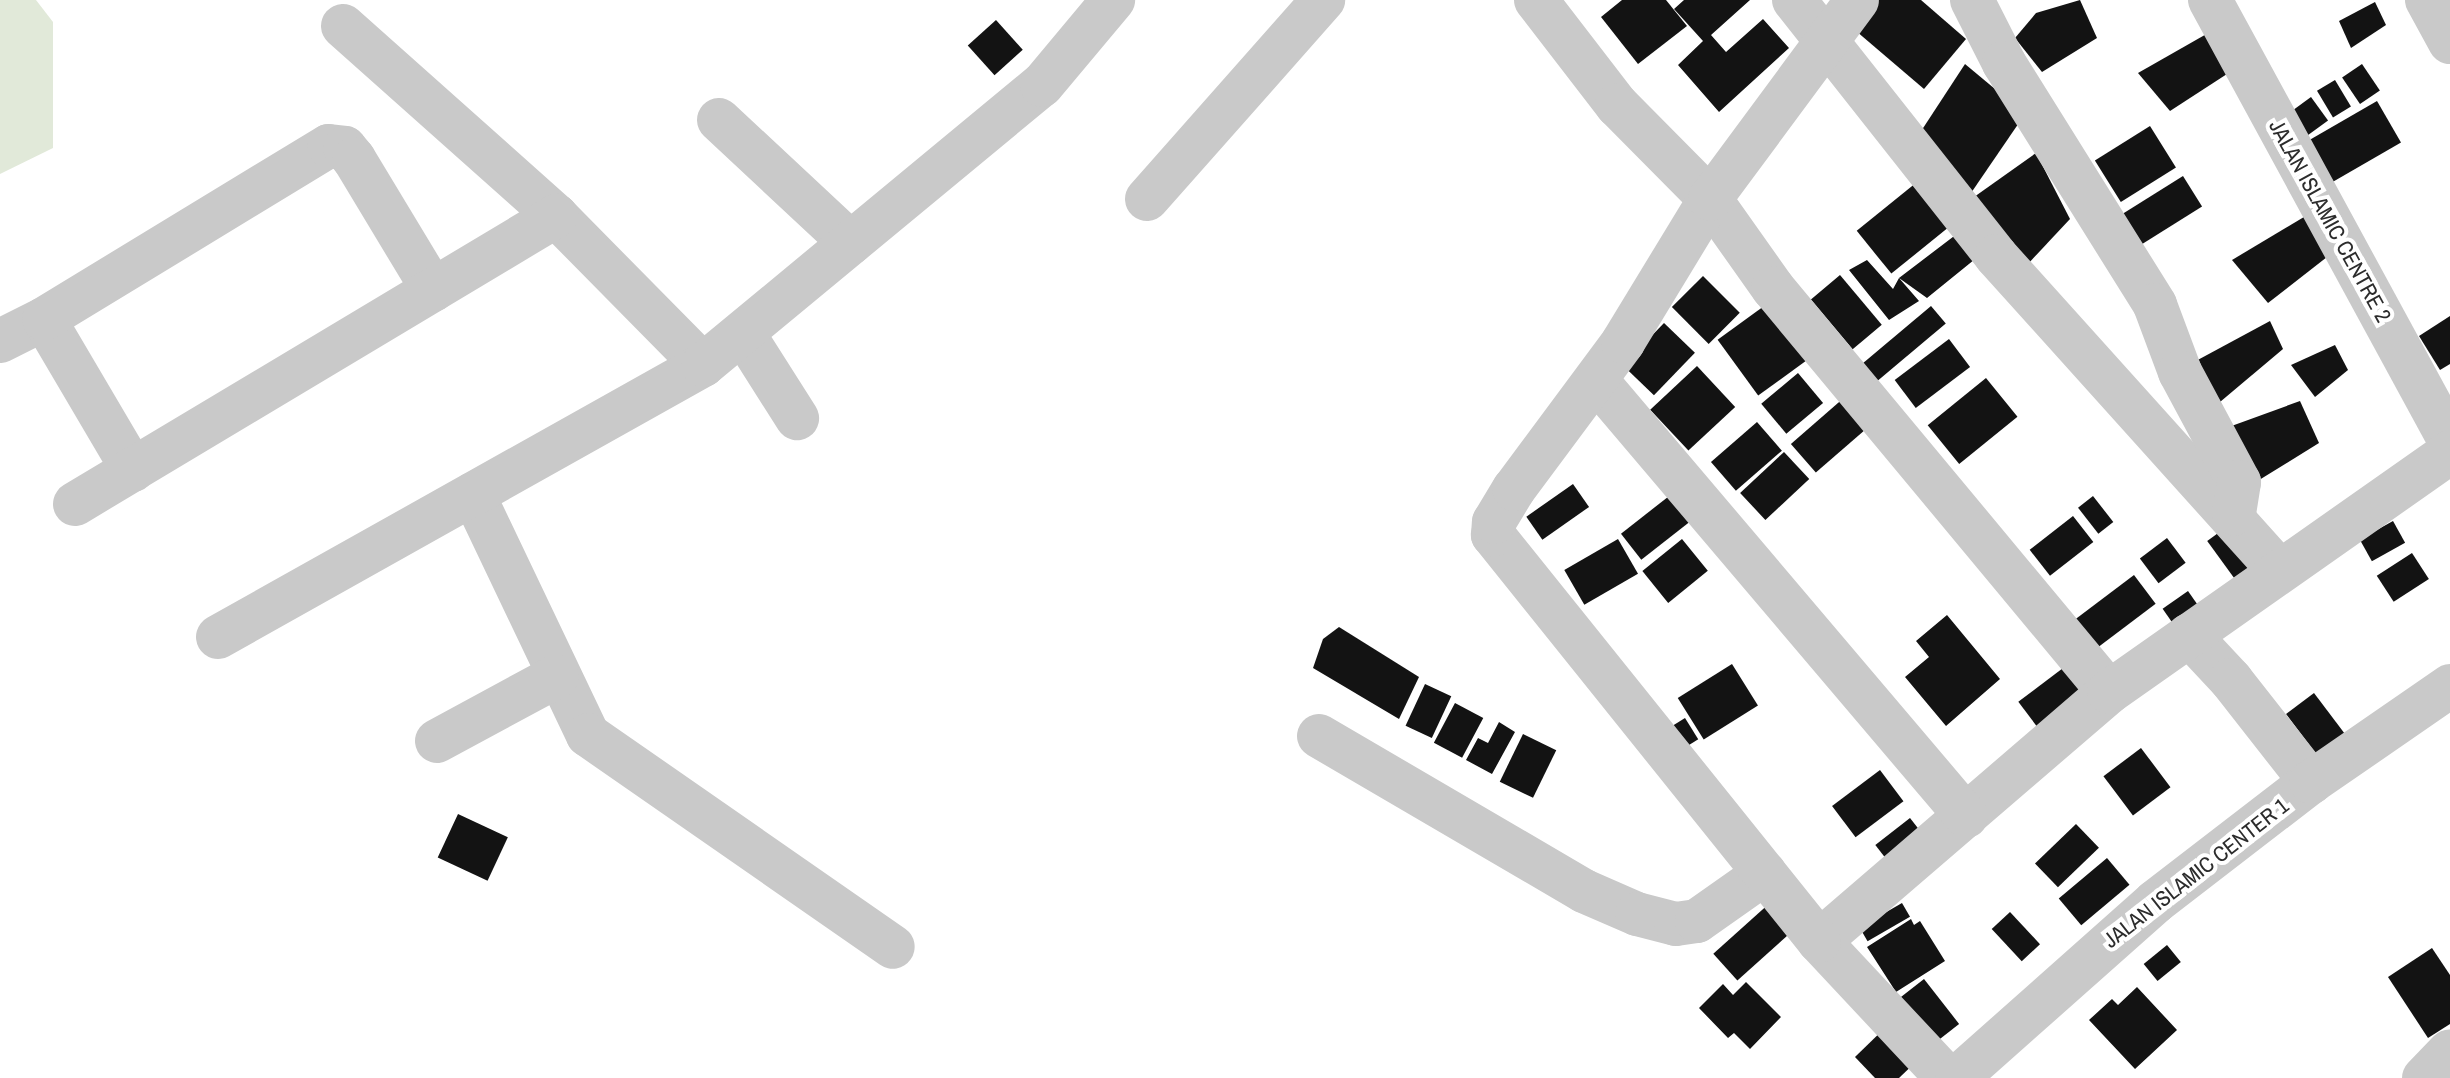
<!DOCTYPE html>
<style>
body{margin:0}
#map{position:relative;width:2450px;height:1078px;overflow:hidden;background:#fff;font-family:"Archivo Narrow",sans-serif}
div>[style]{position:absolute}
.green>*{inset:0;background:#e1e9d9}
.building>*{inset:0;background:#131313;transform-origin:0 0}
.minor>*{height:44px;margin:-22px;padding:0 22px;transform-origin:22px;border-radius:22px;background:#c9c9c9}
span{translate:-50% -50%;white-space:nowrap;text-align:center;line-height:1.15;-webkit-text-stroke:8px #fff;paint-order:stroke}
.street-label{font-size:22px;color:#2c2c2c}
</style>
<div id="map">
<div class="green">
<div style="clip-path:polygon(0 0,36px 0,53px 22px,53px 148px,0 174px)"></div>
</div>
<div class="building">
<div style="clip-path:polygon(1622px 0,1666px 0,1687px 26px,1638px 64px,1601px 17px)"></div>
<div style="clip-path:polygon(1684px 0,1750px 0,1711px 35px,1726px 52px,1763px 19px,1789px 48px,1719px 112px,1678px 65px,1703px 41px,1674px 9px)"></div>
<div style="clip-path:polygon(1870px 0,1921px 0,1966px 39px,1924px 89px,1849px 25px)"></div>
<div style="clip-path:polygon(2080px 0,2097px 38px,2042px 72px,2015px 38px,2036px 13px)"></div>
<div style="clip-path:polygon(2375px 2px,2386px 25px,2351px 48px,2339px 21px)"></div>
<div style="left:996px;top:20px;width:40px;height:38px;rotate:48deg"></div>
<div style="clip-path:polygon(2210px 32px,2227px 74px,2170px 111px,2138px 73px)"></div>
<div style="clip-path:polygon(1965px 64px,2025px 114px,1971px 193px,1912px 145px)"></div>
<div style="left:2362px;top:64px;width:32px;height:24px;rotate:56deg"></div>
<div style="left:2335px;top:80px;width:31px;height:21px;rotate:59deg"></div>
<div style="left:2311px;top:97px;width:29px;height:34px;rotate:54deg"></div>
<div style="left:2377px;top:101px;width:48px;height:86px;rotate:60deg"></div>
<div style="left:2150px;top:126px;width:49px;height:65px;rotate:58deg"></div>
<div style="clip-path:polygon(2036px 153px,2070px 219px,2026px 266px,1967px 202px)"></div>
<div style="left:2183px;top:176px;width:36px;height:80px;rotate:58deg"></div>
<div style="left:1922px;top:178px;width:55px;height:84px;rotate:51deg"></div>
<div style="clip-path:polygon(2309px 214px,2327px 257px,2268px 303px,2232px 260px)"></div>
<div style="clip-path:polygon(1966px 227px,1985px 251px,1927px 298px,1899px 278px,1919px 301px,1889px 320px,1849px 270px,1867px 260px,1893px 289px,1899px 278px)"></div>
<div style="left:1840px;top:275px;width:65px;height:38px;rotate:50deg"></div>
<div style="left:1703px;top:276px;width:52px;height:44px;rotate:45deg"></div>
<div style="left:1771px;top:301px;width:69px;height:66px;rotate:54deg"></div>
<div style="left:1931px;top:306px;width:23px;height:94px;rotate:50deg"></div>
<div style="clip-path:polygon(2450px 316px,2450px 364px,2440px 370px,2419px 336px)"></div>
<div style="clip-path:polygon(2270px 321px,2283px 349px,2220px 402px,2181px 369px)"></div>
<div style="left:1664px;top:323px;width:43px;height:59px;rotate:44deg"></div>
<div style="left:1949px;top:339px;width:35px;height:68px;rotate:53deg"></div>
<div style="clip-path:polygon(2335px 345px,2348px 370px,2315px 397px,2291px 365px)"></div>
<div style="left:1697px;top:366px;width:56px;height:64px;rotate:47deg"></div>
<div style="left:1798px;top:373px;width:39px;height:48px;rotate:50deg"></div>
<div style="left:1986px;top:378px;width:50px;height:75px;rotate:51deg"></div>
<div style="left:1846px;top:396px;width:38px;height:73px;rotate:49deg"></div>
<div style="clip-path:polygon(2300px 401px,2319px 443px,2251px 485px,2226px 428px)"></div>
<div style="left:1757px;top:422px;width:38px;height:61px;rotate:49deg"></div>
<div style="left:1784px;top:452px;width:37px;height:60px;rotate:47deg"></div>
<div style="left:1573px;top:484px;width:28px;height:57px;rotate:55deg"></div>
<div style="left:1673px;top:493px;width:33px;height:66px;rotate:52deg"></div>
<div style="left:2093px;top:496px;width:33px;height:19px;rotate:52deg"></div>
<div style="left:2073px;top:516px;width:33px;height:55px;rotate:52deg"></div>
<div style="left:2393px;top:521px;width:25px;height:38px;rotate:61deg"></div>
<div style="left:2225px;top:528px;width:47px;height:22px;rotate:54deg"></div>
<div style="left:2167px;top:538px;width:31px;height:34px;rotate:53deg"></div>
<div style="left:1618px;top:539px;width:40px;height:62px;rotate:60deg"></div>
<div style="left:1682px;top:539px;width:41px;height:51px;rotate:51deg"></div>
<div style="left:2412px;top:553px;width:31px;height:42px;rotate:57deg"></div>
<div style="left:2134px;top:575px;width:36px;height:78px;rotate:53deg"></div>
<div style="left:2188px;top:591px;width:24px;height:31px;rotate:55deg"></div>
<div style="clip-path:polygon(1947px 615px,2000px 679px,1946px 726px,1905px 677px,1929px 657px,1916px 641px)"></div>
<div style="clip-path:polygon(1339px 627px,1419px 677px,1399px 719px,1313px 668px,1323px 639px)"></div>
<div style="left:2071px;top:662px;width:45px;height:66px;rotate:53deg"></div>
<div style="left:1732px;top:664px;width:49px;height:64px;rotate:58deg"></div>
<div style="left:1425px;top:684px;width:29px;height:46px;rotate:25deg"></div>
<div style="left:2314px;top:693px;width:59px;height:35px;rotate:53deg"></div>
<div style="left:1455px;top:703px;width:32px;height:45px;rotate:28deg"></div>
<div style="left:1685px;top:718px;width:25px;height:25px;rotate:58deg"></div>
<div style="clip-path:polygon(1499px 722px,1515px 732px,1492px 774px,1466px 760px,1478px 738px,1488px 743px)"></div>
<div style="left:1523px;top:734px;width:37px;height:53px;rotate:26deg"></div>
<div style="left:2141px;top:748px;width:49px;height:47px;rotate:53deg"></div>
<div style="left:1880px;top:770px;width:39px;height:60px;rotate:53deg"></div>
<div style="left:458px;top:814px;width:55px;height:48px;rotate:25deg"></div>
<div style="left:1910px;top:818px;width:28px;height:44px;rotate:52deg"></div>
<div style="left:2076px;top:824px;width:33px;height:57px;rotate:46deg"></div>
<div style="left:2107px;top:858px;width:35px;height:63px;rotate:50deg"></div>
<div style="left:1772px;top:901px;width:36px;height:79px;rotate:48deg"></div>
<div style="left:1902px;top:903px;width:16px;height:49px;rotate:60deg"></div>
<div style="left:2010px;top:912px;width:44px;height:25px;rotate:47deg"></div>
<div style="clip-path:polygon(1911px 919px,1914px 925px,1920px 921px,1945px 961px,1896px 992px,1867px 947px)"></div>
<div style="left:2167px;top:945px;width:22px;height:30px;rotate:51deg"></div>
<div style="clip-path:polygon(2432px 948px,2450px 975px,2450px 1024px,2428px 1038px,2388px 977px)"></div>
<div style="left:1924px;top:979px;width:57px;height:39px;rotate:52deg"></div>
<div style="clip-path:polygon(1746px 982px,1781px 1017px,1750px 1049px,1734px 1033px,1728px 1038px,1699px 1008px,1723px 984px,1733px 995px)"></div>
<div style="clip-path:polygon(2137px 987px,2177px 1030px,2135px 1069px,2089px 1020px,2112px 999px,2118px 1005px)"></div>
<div style="clip-path:polygon(1890px 1023px,1922px 1056px,1899px 1078px,1875px 1078px,1855px 1057px)"></div>
</div>
<div class="minor">
<div style="left:1536px;top:0;width:133px;rotate:52.4deg"></div>
<div style="left:1617px;top:105px;width:132px;rotate:45.3deg"></div>
<div style="left:1710px;top:199px;width:109px;rotate:54.7deg"></div>
<div style="left:1773px;top:288px;width:525px;rotate:50.25deg"></div>
<div style="left:2109px;top:692px;width:382px;rotate:139.3deg"></div>
<div style="left:1819px;top:941px;width:187px;rotate:46.9deg"></div>
<div style="left:1794px;top:0;width:326px;rotate:51.7deg"></div>
<div style="left:1996px;top:256px;width:421px;rotate:48deg"></div>
<div style="left:1972px;top:0;width:71px;rotate:63.1deg"></div>
<div style="left:2004px;top:63px;width:285px;rotate:58deg"></div>
<div style="left:2155px;top:305px;width:72px;rotate:69.5deg"></div>
<div style="left:2180px;top:372px;width:125px;rotate:61.8deg"></div>
<div style="left:2239px;top:482px;width:32px;rotate:99deg"></div>
<div style="left:2210px;top:0;width:502px;rotate:61.44deg"></div>
<div style="left:2427px;top:0;width:48px;rotate:61.3deg"></div>
<div style="left:343px;top:26px;width:285px;rotate:41.7deg"></div>
<div style="left:556px;top:216px;width:209px;rotate:45.4deg"></div>
<div style="left:719px;top:120px;width:180px;rotate:43deg"></div>
<div style="left:1147px;top:199px;width:266px;rotate:-48.5deg"></div>
<div style="left:743px;top:333px;width:101px;rotate:57.6deg"></div>
<div style="left:0;top:341px;width:49px;rotate:-26.6deg"></div>
<div style="left:1596px;top:380px;width:572px;rotate:49.68deg"></div>
<div style="left:133px;top:470px;width:175px;rotate:-120.5deg"></div>
<div style="left:44px;top:319px;width:333px;rotate:-31.3deg"></div>
<div style="left:329px;top:146px;width:16px;rotate:7deg"></div>
<div style="left:345px;top:148px;width:14px;rotate:51deg"></div>
<div style="left:354px;top:159px;width:153px;rotate:58.9deg"></div>
<div style="left:473px;top:494px;width:267px;rotate:64.5deg"></div>
<div style="left:588px;top:735px;width:371px;rotate:34.8deg"></div>
<div style="left:75px;top:504px;width:561px;rotate:-30.91deg"></div>
<div style="left:2189px;top:635px;width:62px;rotate:47deg"></div>
<div style="left:2231px;top:680px;width:130px;rotate:51.9deg"></div>
<div style="left:218px;top:637px;width:556px;rotate:-29.28deg"></div>
<div style="left:703px;top:365px;width:440px;rotate:-39.6deg"></div>
<div style="left:1042px;top:85px;width:111px;rotate:-50.1deg"></div>
<div style="left:2109px;top:692px;width:417px;rotate:-35.1deg"></div>
<div style="left:1319px;top:736px;width:307px;rotate:30.3deg"></div>
<div style="left:1584px;top:891px;width:58px;rotate:23.5deg"></div>
<div style="left:1637px;top:914px;width:40px;rotate:14.4deg"></div>
<div style="left:1676px;top:924px;width:21px;rotate:-8deg"></div>
<div style="left:1697px;top:921px;width:83px;rotate:-35.2deg"></div>
<div style="left:437px;top:741px;width:136px;rotate:-28.4deg"></div>
<div style="left:1819px;top:941px;width:521px;rotate:-128.76deg"></div>
<div style="left:1493px;top:535px;width:13px;rotate:-86deg"></div>
<div style="left:1494px;top:522px;width:39px;rotate:-59deg"></div>
<div style="left:1514px;top:489px;width:183px;rotate:-53.4deg"></div>
<div style="left:1623px;top:342px;width:167px;rotate:-58.7deg"></div>
<div style="left:1710px;top:199px;width:247px;rotate:-53.5deg"></div>
<div style="left:1957px;top:1078px;width:265px;rotate:-41.6deg"></div>
<div style="left:2155px;top:902px;width:197px;rotate:-37.6deg"></div>
<div style="left:2311px;top:782px;width:169px;rotate:-34.6deg"></div>
<div style="left:2424px;top:1078px;width:37px;rotate:-46deg"></div>
</div>
<div class="street-label">
<span style="left:2330px;top:221px;rotate:61deg">JALAN ISLAMIC CENTRE 2</span>
<span style="left:2196px;top:873px;rotate:-38deg">JALAN ISLAMIC CENTER 1</span>
</div>
</div>
